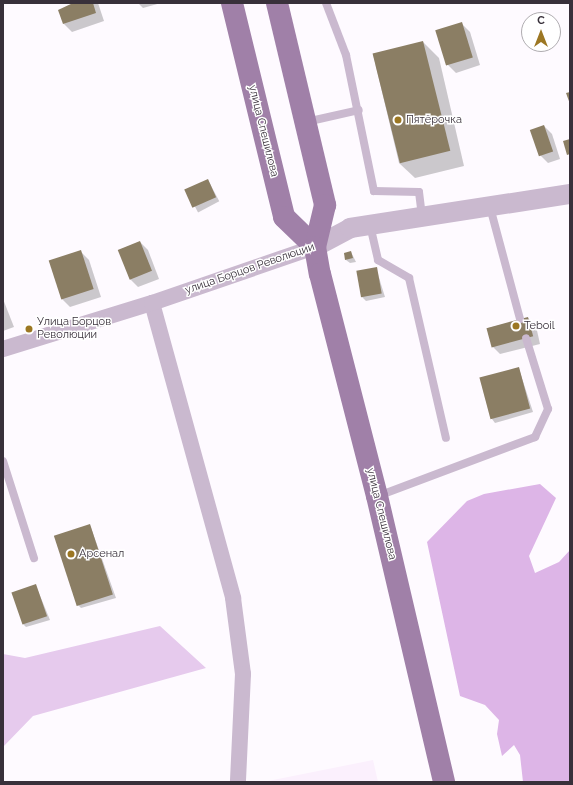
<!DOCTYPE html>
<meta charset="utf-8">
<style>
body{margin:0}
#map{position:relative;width:573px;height:785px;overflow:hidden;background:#fefaff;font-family:Raleway,sans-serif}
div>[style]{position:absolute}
.built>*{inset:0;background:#fbf0fd}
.green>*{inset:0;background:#e6caed}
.forest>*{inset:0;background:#ddb5e7}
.shadow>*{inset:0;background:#0003;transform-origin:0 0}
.building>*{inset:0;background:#8b7e64;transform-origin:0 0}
.service>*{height:8px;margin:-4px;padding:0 4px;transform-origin:4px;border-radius:4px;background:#cab9cf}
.minor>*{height:16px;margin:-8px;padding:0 8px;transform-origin:8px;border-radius:8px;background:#cab9cf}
.tertiary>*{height:20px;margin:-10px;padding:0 10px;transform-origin:10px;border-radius:10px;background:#cab9cf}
.primary>*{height:22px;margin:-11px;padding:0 11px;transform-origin:11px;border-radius:11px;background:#a080a8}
.dots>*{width:11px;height:11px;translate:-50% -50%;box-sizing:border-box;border:2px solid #fff;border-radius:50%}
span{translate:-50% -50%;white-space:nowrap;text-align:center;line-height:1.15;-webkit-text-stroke:3px #fff;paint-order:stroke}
.poi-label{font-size:11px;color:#38303a}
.left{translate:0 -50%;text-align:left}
.street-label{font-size:11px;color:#38303a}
.frame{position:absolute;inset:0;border:4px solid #38303a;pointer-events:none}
.north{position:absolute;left:521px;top:12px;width:40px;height:40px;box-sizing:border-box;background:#fff;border:1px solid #afacb0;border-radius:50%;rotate:0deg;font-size:11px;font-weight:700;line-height:16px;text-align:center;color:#38303a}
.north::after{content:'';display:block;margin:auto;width:14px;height:18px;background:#9c7723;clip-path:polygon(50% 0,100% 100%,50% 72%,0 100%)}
</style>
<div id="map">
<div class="built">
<div style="clip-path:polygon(373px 760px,378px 782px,263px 782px)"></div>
</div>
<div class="green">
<div style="clip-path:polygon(160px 626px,206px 668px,33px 716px,3px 747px,3px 654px,25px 658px)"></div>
</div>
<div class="forest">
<div style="clip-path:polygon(540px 484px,556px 498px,529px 556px,535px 573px,559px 562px,570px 550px,570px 782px,523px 782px,520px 755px,514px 745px,502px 756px,497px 734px,499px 720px,485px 705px,460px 696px,427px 542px,467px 501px,484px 494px)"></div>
</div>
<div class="shadow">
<div style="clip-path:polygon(74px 3px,98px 3px,104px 21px,72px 32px,64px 24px)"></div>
<div style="clip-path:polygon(138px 3px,161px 3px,143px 8px)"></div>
<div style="clip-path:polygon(462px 24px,470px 32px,480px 65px,456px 73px,448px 65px,437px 31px)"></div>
<div style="clip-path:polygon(423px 42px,439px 58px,464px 166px,415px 178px,399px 163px,373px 54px)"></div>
<div style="clip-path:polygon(544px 126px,552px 134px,560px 159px,548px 163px,540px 155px)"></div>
<div style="left:208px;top:180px;width:24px;height:24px;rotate:62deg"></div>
<div style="clip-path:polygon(140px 242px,148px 250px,159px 279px,138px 287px,130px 279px,119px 250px)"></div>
<div style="clip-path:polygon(81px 252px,89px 260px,101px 297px,70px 307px,62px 299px)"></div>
<div style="clip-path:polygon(351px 252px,356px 262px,350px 263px,346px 260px)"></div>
<div style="clip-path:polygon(376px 268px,385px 297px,366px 301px,362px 297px)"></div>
<div style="clip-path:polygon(3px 299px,14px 327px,3px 331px)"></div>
<div style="clip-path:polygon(528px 318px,536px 326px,540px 344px,500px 354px,492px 346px,488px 328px)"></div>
<div style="clip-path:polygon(519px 369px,533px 412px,495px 423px,492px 419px)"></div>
<div style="clip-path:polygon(90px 525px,116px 598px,81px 608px,78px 605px)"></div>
<div style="clip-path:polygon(36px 586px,50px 620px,26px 627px,23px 624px)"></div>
</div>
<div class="building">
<div style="clip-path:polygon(73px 3px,93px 3px,96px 13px,63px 24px,58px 10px)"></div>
<div style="left:462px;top:22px;width:37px;height:28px;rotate:73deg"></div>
<div style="left:423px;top:41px;width:113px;height:52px;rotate:76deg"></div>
<div style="clip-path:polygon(570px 92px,570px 104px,566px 93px)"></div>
<div style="left:544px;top:125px;width:28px;height:15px;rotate:71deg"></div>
<div style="clip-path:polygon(570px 139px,570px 154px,567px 155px,563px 141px)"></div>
<div style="left:208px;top:179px;width:20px;height:26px;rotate:66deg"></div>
<div style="left:140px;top:241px;width:32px;height:24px;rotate:68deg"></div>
<div style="left:81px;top:250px;width:41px;height:34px;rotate:72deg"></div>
<div style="clip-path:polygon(351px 251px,353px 258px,345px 260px,344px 253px)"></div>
<div style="left:377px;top:267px;width:27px;height:21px;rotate:80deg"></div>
<div style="left:528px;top:317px;width:20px;height:43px;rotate:75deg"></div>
<div style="left:519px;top:367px;width:43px;height:41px;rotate:75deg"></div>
<div style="left:90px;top:524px;width:74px;height:38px;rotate:72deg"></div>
<div style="left:36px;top:584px;width:34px;height:26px;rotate:71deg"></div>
</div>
<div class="service">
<div style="left:326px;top:3px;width:56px;rotate:69deg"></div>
<div style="left:346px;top:55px;width:139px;rotate:78.4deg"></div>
<div style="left:374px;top:191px;width:45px;rotate:1.3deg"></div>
<div style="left:419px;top:192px;width:23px;rotate:83deg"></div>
<div style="left:306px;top:122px;width:54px;rotate:-12.8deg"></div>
<div style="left:490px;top:207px;width:116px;rotate:75deg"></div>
<div style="left:370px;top:225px;width:36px;rotate:77deg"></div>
<div style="left:378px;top:260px;width:36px;rotate:30deg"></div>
<div style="left:409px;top:278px;width:164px;rotate:77deg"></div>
<div style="left:3px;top:461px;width:102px;rotate:72.3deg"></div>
<div style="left:378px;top:496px;width:168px;rotate:-20.6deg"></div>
<div style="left:535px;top:437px;width:31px;rotate:-65deg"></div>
<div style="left:548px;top:409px;width:74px;rotate:-107.2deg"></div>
</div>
<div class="minor">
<div style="left:152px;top:303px;width:306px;rotate:74.6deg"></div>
<div style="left:233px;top:598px;width:77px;rotate:82.5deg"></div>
<div style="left:243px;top:674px;width:108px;rotate:92.7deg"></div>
<div style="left:3px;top:349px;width:156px;rotate:-17.2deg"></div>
<div style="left:152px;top:303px;width:172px;rotate:-19deg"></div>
</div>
<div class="tertiary">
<div style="left:315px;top:247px;width:40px;rotate:-28deg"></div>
<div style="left:350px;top:228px;width:223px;rotate:-8.8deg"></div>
</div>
<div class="primary">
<div style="left:232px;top:3px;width:220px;rotate:76.3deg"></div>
<div style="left:284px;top:217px;width:43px;rotate:44.1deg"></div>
<div style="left:277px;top:3px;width:208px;rotate:76.6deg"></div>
<div style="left:325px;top:205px;width:43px;rotate:103.4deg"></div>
<div style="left:315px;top:247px;width:27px;rotate:80deg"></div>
<div style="left:320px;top:274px;width:229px;rotate:75.6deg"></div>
<div style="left:377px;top:496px;width:294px;rotate:76.8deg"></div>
</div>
<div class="dots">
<div style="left:398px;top:120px;background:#9c7723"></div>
<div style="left:516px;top:326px;background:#9c7723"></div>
<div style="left:29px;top:329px;background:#9c7723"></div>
<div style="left:71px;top:554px;background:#9c7723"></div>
</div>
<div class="poi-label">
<span class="left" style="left:406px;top:120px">Пятёрочка</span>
<span class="left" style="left:37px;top:329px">Улица Борцов<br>Революции</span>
<span class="left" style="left:524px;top:326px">Teboil</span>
<span class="left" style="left:79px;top:554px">Арсенал</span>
</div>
<div class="street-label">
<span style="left:263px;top:131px;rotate:76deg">улица Спешилова</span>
<span style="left:250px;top:269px;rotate:-19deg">улица Борцов Революции</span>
<span style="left:381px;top:514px;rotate:76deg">улица Спешилова</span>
</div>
<div class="frame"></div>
<div class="north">С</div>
</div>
